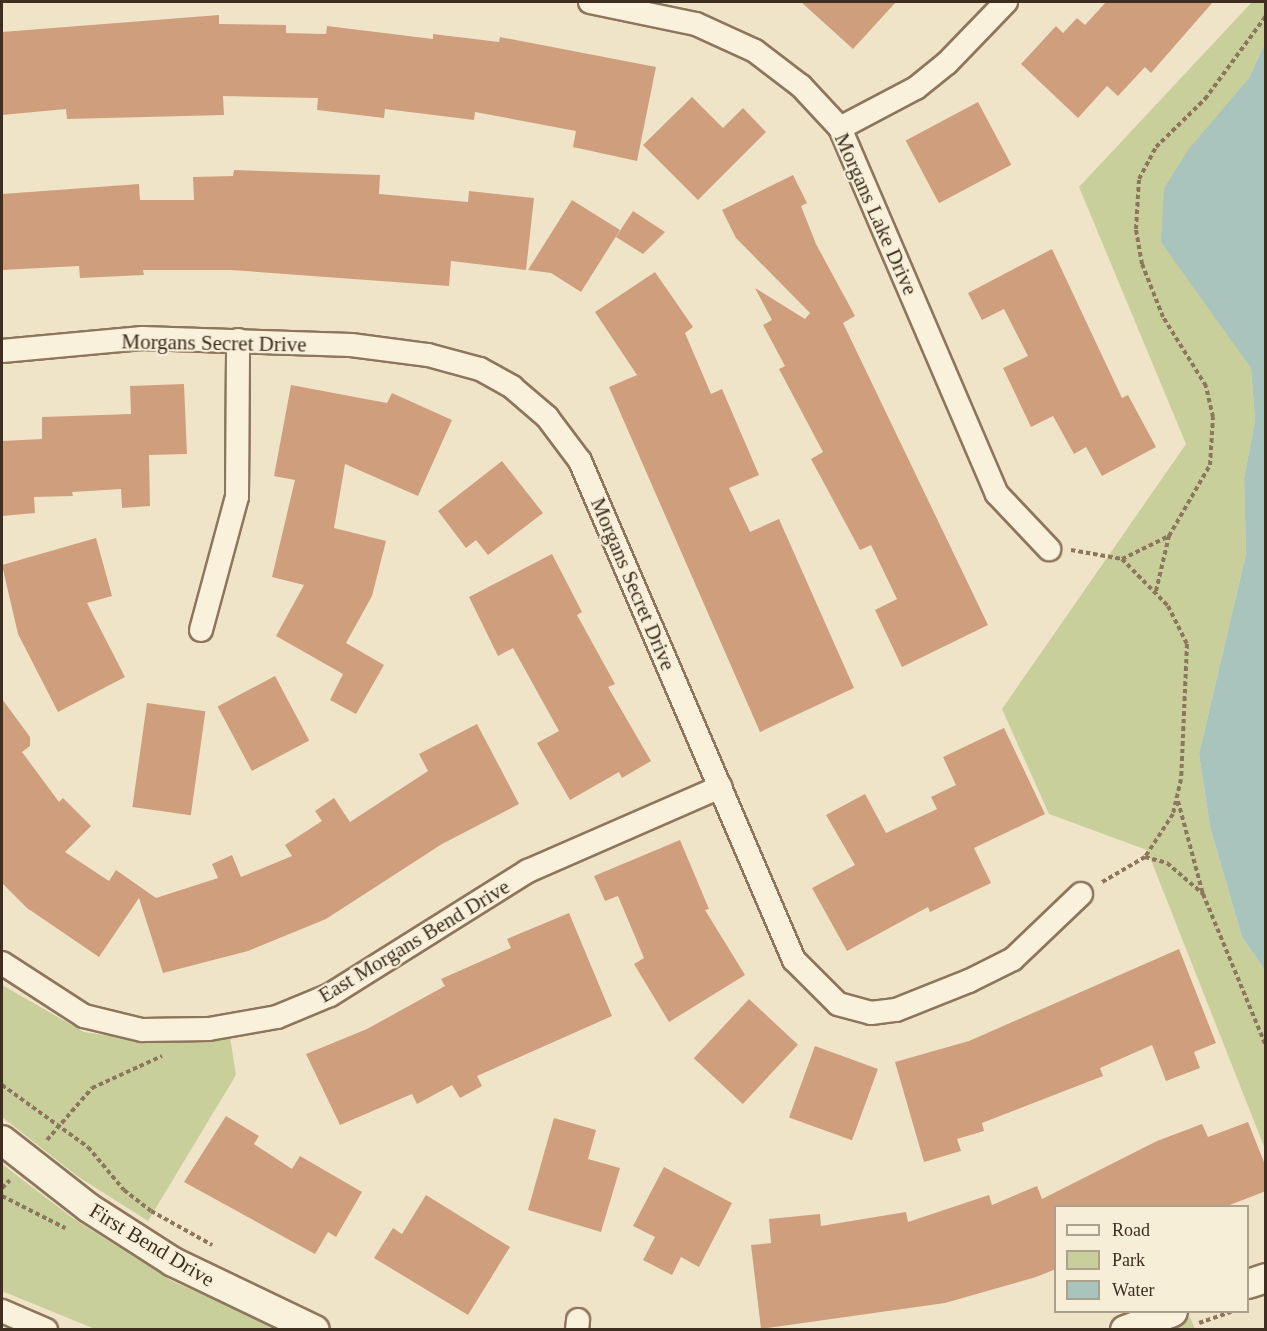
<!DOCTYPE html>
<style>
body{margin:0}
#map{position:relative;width:1267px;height:1331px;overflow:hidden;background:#f0e4c8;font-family:Georgia,serif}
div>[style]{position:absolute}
.green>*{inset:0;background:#c9cf9b}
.water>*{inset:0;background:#a9c4bc}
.building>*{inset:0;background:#cf9f7d;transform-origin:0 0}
.path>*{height:4px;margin-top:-2px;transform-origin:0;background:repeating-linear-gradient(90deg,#8d765c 0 4.5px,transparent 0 7.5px)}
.roads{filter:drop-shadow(2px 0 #8d765c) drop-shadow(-2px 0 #8d765c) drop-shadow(0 2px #8d765c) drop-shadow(0 -2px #8d765c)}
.minor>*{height:22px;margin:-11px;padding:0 11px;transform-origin:11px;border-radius:11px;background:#faf1dc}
.tertiary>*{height:28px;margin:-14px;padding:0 14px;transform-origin:14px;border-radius:14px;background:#faf1dc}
span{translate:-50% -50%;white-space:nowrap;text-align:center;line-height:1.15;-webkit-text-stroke:4.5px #f7eed8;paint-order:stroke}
.street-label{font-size:21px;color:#3d2e20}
.frame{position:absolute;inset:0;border:3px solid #3d2e20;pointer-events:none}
.legend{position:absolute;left:1054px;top:1205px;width:195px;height:108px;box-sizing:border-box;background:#f7eed8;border:2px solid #ada18e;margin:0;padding:8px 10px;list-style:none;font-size:18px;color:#3d2e20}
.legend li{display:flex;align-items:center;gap:12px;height:30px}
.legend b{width:30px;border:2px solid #ada18e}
</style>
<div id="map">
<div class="green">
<div style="clip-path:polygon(1252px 2px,1265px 2px,1265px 43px,1249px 78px,1224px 109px,1211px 306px,1251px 368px,1255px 420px,1244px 479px,1246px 554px,1199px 754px,1210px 827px,1242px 937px,1265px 970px,1265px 1149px,1147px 850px,1049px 814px,1002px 709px,1186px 444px,1079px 187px)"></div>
<div style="clip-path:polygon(2px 985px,84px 1032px,157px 1043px,230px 1037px,236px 1075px,148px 1221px,77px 1176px,2px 1117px)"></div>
<div style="clip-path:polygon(2px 1164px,74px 1219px,172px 1281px,281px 1329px,95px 1329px,2px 1291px)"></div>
<div style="clip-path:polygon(1190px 1317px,1195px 1329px,1157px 1330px)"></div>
</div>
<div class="water">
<div style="clip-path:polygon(1265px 43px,1265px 970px,1242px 937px,1210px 827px,1199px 754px,1246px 554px,1244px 479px,1255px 420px,1251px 368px,1161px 242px,1164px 188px,1188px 150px,1249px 78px)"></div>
</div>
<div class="building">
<div style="clip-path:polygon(801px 2px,896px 2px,853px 49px)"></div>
<div style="clip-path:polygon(1106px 2px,1213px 2px,1151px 73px,1145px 67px,1118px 96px,1107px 86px,1078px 118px,1021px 64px,1056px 26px,1063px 33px,1077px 18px,1085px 25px)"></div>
<div style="clip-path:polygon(219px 15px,219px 24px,286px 25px,286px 33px,326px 34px,327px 26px,433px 39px,433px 34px,499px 42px,500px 37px,656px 67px,637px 161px,573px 147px,576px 131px,475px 112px,474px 120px,385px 109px,384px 118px,317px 110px,318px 98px,223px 96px,224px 115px,67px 119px,66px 109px,2px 115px,2px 32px)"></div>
<div style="clip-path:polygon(692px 97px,723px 128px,743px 108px,766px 132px,698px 200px,643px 145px)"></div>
<div style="left:978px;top:102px;width:71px;height:82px;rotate:62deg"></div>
<div style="clip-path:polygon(234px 170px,380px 175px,379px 194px,468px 202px,469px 191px,534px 198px,526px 270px,451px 261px,449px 286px,231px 270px,143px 270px,144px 275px,80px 278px,79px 266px,2px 270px,2px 194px,139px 184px,140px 200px,194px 200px,193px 177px,233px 176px)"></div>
<div style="clip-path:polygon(793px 175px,807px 203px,801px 206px,816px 244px,855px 316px,843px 323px,988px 625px,902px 667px,875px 610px,897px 599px,871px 545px,860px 550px,811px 459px,823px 452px,779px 369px,785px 366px,763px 325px,772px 320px,755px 288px,805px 319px,810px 313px,736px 238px,722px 210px)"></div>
<div style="clip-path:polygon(572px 200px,620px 230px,581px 292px,551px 273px,528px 270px)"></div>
<div style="clip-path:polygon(633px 211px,665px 232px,643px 254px,616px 237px)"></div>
<div style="clip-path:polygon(1052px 249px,1122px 398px,1128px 395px,1156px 447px,1102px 476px,1086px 447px,1074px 454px,1053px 416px,1031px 427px,1003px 368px,1028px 356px,1004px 309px,982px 320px,968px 293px)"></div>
<div style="clip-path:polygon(655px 272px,693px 327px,685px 333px,711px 394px,722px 389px,759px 475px,729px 488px,750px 532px,779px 519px,854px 688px,760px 732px,609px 387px,637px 375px,595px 312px)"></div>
<div style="clip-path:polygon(184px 384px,187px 454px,149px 455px,150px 506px,122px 508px,121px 489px,72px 492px,73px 496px,34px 497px,35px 513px,2px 516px,2px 441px,42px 439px,42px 417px,131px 414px,130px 386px)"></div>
<div style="clip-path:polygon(291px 385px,387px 403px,392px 393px,452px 420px,418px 496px,345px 464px,334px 528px,386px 541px,372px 596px,346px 643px,384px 665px,356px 714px,330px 700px,343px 674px,276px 636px,304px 585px,272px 577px,295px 480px,274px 476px)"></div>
<div style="clip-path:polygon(502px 461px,543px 513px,488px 555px,476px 540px,466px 548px,438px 511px)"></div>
<div style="clip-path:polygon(96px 538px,112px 596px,87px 603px,125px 677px,58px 712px,18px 634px,2px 565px)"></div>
<div style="clip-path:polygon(552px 554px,582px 612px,577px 615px,615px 684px,608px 687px,651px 761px,622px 778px,619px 772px,570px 800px,537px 743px,559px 731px,513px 648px,498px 656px,469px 597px)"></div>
<div style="left:275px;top:676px;width:73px;height:65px;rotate:62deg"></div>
<div style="clip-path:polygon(2px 699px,30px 737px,30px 746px,22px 752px,59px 802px,63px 798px,91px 826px,65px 852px,109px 881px,116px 870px,156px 898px,218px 878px,212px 864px,232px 855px,241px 877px,292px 856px,285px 845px,322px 821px,315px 811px,334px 798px,350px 822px,428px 771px,419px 754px,477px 724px,519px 804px,442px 844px,326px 919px,248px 951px,163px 973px,139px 898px,99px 957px,27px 908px,2px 883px)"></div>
<div style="left:147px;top:703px;width:59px;height:105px;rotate:8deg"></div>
<div style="clip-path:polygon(1004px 728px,1045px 814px,974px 848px,991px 883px,930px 912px,928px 907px,847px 951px,812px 888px,855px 865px,826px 815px,865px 794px,886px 833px,937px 809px,931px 797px,956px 785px,943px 757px)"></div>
<div style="clip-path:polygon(680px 840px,709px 909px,705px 910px,745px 975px,669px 1022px,634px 964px,644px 958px,618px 896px,605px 901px,594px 876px)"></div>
<div style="clip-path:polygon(569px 913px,612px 1016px,477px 1076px,482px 1086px,460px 1098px,452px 1085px,417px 1104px,412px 1094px,340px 1125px,306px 1054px,367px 1029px,445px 986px,441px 979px,511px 948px,507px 939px)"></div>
<div style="clip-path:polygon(1179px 949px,1216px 1043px,1194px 1052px,1200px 1068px,1166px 1081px,1152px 1045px,1100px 1068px,1103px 1076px,982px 1123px,984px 1131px,957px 1139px,961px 1151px,924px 1162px,895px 1062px,969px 1041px)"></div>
<div style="left:749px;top:999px;width:67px;height:81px;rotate:43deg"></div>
<div style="left:815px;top:1046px;width:67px;height:76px;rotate:20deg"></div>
<div style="clip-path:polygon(226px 1116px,259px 1136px,254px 1144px,292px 1169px,300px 1156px,362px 1192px,336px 1237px,328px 1232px,315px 1254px,184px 1182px)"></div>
<div style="clip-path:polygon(554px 1118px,596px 1130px,588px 1159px,620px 1168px,601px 1232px,528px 1210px)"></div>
<div style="clip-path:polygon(1248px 1122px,1266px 1167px,1266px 1191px,1227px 1206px,1056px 1206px,1056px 1269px,1036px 1277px,945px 1303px,761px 1329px,751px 1245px,771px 1243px,769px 1219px,820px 1214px,821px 1226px,906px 1212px,908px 1222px,989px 1195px,992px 1205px,1037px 1186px,1042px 1199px,1157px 1141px,1202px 1124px,1208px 1137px)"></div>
<div style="clip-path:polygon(664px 1167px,732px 1203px,699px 1267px,681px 1257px,672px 1275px,643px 1260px,655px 1237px,633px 1226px)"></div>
<div style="clip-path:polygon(426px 1195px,510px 1247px,468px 1315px,374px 1258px,393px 1228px,402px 1234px)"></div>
</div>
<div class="path">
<div style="left:1071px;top:550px;width:52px;rotate:10deg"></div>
<div style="left:1122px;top:559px;width:66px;rotate:45.6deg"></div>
<div style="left:1168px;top:606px;width:42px;rotate:63.4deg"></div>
<div style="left:1187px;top:644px;width:135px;rotate:92.5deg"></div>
<div style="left:1181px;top:779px;width:36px;rotate:103deg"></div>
<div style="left:1173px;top:814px;width:51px;rotate:123.1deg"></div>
<div style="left:1145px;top:857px;width:50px;rotate:149.8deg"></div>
<div style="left:1122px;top:559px;width:52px;rotate:-26.1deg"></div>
<div style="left:1156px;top:591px;width:57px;rotate:-76.7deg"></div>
<div style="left:1169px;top:536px;width:82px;rotate:-60deg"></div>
<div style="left:1210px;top:465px;width:48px;rotate:-86.4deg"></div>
<div style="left:1213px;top:417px;width:32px;rotate:-103deg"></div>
<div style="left:1206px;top:386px;width:81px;rotate:-121.9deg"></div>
<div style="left:1163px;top:317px;width:57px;rotate:-111.6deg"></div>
<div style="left:1142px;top:264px;width:36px;rotate:-100deg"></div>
<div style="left:1136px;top:229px;width:50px;rotate:-86.6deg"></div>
<div style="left:1139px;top:179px;width:36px;rotate:-62deg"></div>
<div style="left:1156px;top:147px;width:69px;rotate:-44.4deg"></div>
<div style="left:1205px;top:99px;width:103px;rotate:-53.7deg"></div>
<div style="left:1178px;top:801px;width:96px;rotate:75deg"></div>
<div style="left:1203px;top:894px;width:165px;rotate:67.5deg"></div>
<div style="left:1145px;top:857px;width:23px;rotate:15deg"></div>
<div style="left:1167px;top:863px;width:48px;rotate:40.7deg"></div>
<div style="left:2px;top:1085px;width:106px;rotate:35.8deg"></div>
<div style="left:88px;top:1147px;width:56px;rotate:50.1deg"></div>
<div style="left:124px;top:1190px;width:34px;rotate:38deg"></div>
<div style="left:151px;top:1211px;width:70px;rotate:29.1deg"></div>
<div style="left:47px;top:1140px;width:69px;rotate:-49.1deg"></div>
<div style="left:92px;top:1088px;width:77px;rotate:-24.6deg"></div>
<div style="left:2px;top:1188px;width:11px;rotate:-45deg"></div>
<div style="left:2px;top:1196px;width:71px;rotate:26.9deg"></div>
<div style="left:1199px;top:1323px;width:34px;rotate:-19deg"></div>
</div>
<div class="roads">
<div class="minor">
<div style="left:590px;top:2px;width:108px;rotate:11.7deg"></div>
<div style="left:696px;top:24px;width:65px;rotate:24.6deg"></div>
<div style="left:755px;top:51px;width:58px;rotate:37.3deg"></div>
<div style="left:801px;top:86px;width:57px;rotate:47.1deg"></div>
<div style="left:840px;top:128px;width:398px;rotate:66.8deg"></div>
<div style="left:997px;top:494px;width:76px;rotate:46.6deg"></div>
<div style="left:840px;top:128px;width:86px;rotate:-27.8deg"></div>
<div style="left:916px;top:88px;width:40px;rotate:-39deg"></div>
<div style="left:947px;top:63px;width:85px;rotate:-46deg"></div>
<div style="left:2px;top:351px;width:141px;rotate:-5.3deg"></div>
<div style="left:142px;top:338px;width:209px;rotate:1.9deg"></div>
<div style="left:351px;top:345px;width:78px;rotate:7.4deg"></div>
<div style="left:428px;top:355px;width:54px;rotate:15.1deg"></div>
<div style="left:480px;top:369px;width:37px;rotate:29deg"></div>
<div style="left:512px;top:387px;width:46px;rotate:40.6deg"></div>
<div style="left:547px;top:417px;width:55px;rotate:53.1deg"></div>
<div style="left:580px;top:461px;width:543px;rotate:66.79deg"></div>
<div style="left:794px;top:960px;width:62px;rotate:45deg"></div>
<div style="left:838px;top:1004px;width:34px;rotate:15deg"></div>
<div style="left:871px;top:1013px;width:25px;rotate:-7deg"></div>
<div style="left:896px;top:1010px;width:79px;rotate:-21.7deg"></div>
<div style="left:969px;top:981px;width:49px;rotate:-26.6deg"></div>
<div style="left:1013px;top:959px;width:94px;rotate:-43.7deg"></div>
<div style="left:201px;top:630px;width:138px;rotate:-74.9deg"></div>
<div style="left:237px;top:497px;width:157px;rotate:-89.6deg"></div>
<div style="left:2px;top:963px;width:98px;rotate:32.9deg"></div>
<div style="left:84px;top:1016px;width:60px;rotate:13.6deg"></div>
<div style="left:142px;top:1030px;width:67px;rotate:-0.9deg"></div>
<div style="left:209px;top:1029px;width:69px;rotate:-10deg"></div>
<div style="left:277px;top:1017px;width:57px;rotate:-22.5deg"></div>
<div style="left:330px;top:995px;width:234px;rotate:-32.1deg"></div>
<div style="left:528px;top:871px;width:210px;rotate:-23.6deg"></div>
<div style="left:2px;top:1311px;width:48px;rotate:23.4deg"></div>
<div style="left:577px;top:1330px;width:10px;rotate:-84deg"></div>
</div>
<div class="tertiary">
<div style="left:2px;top:1140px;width:110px;rotate:38deg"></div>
<div style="left:89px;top:1208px;width:100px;rotate:32.7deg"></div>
<div style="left:173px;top:1262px;width:157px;rotate:25.6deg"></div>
<div style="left:1248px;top:1284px;width:19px;rotate:-18deg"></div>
<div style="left:1125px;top:1330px;width:51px;rotate:-20.6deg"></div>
</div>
</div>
<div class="street-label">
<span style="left:876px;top:214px;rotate:66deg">Morgans Lake Drive</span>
<span style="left:214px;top:343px;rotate:1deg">Morgans Secret Drive</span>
<span style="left:633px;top:584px;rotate:67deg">Morgans Secret Drive</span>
<span style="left:414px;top:941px;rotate:-31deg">East Morgans Bend Drive</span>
<span style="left:152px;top:1245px;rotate:31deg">First Bend Drive</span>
</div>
<div class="frame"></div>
<ul class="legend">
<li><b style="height:8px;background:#faf1dc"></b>Road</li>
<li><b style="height:16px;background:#c9cf9b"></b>Park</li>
<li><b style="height:16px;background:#a9c4bc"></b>Water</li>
</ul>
</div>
